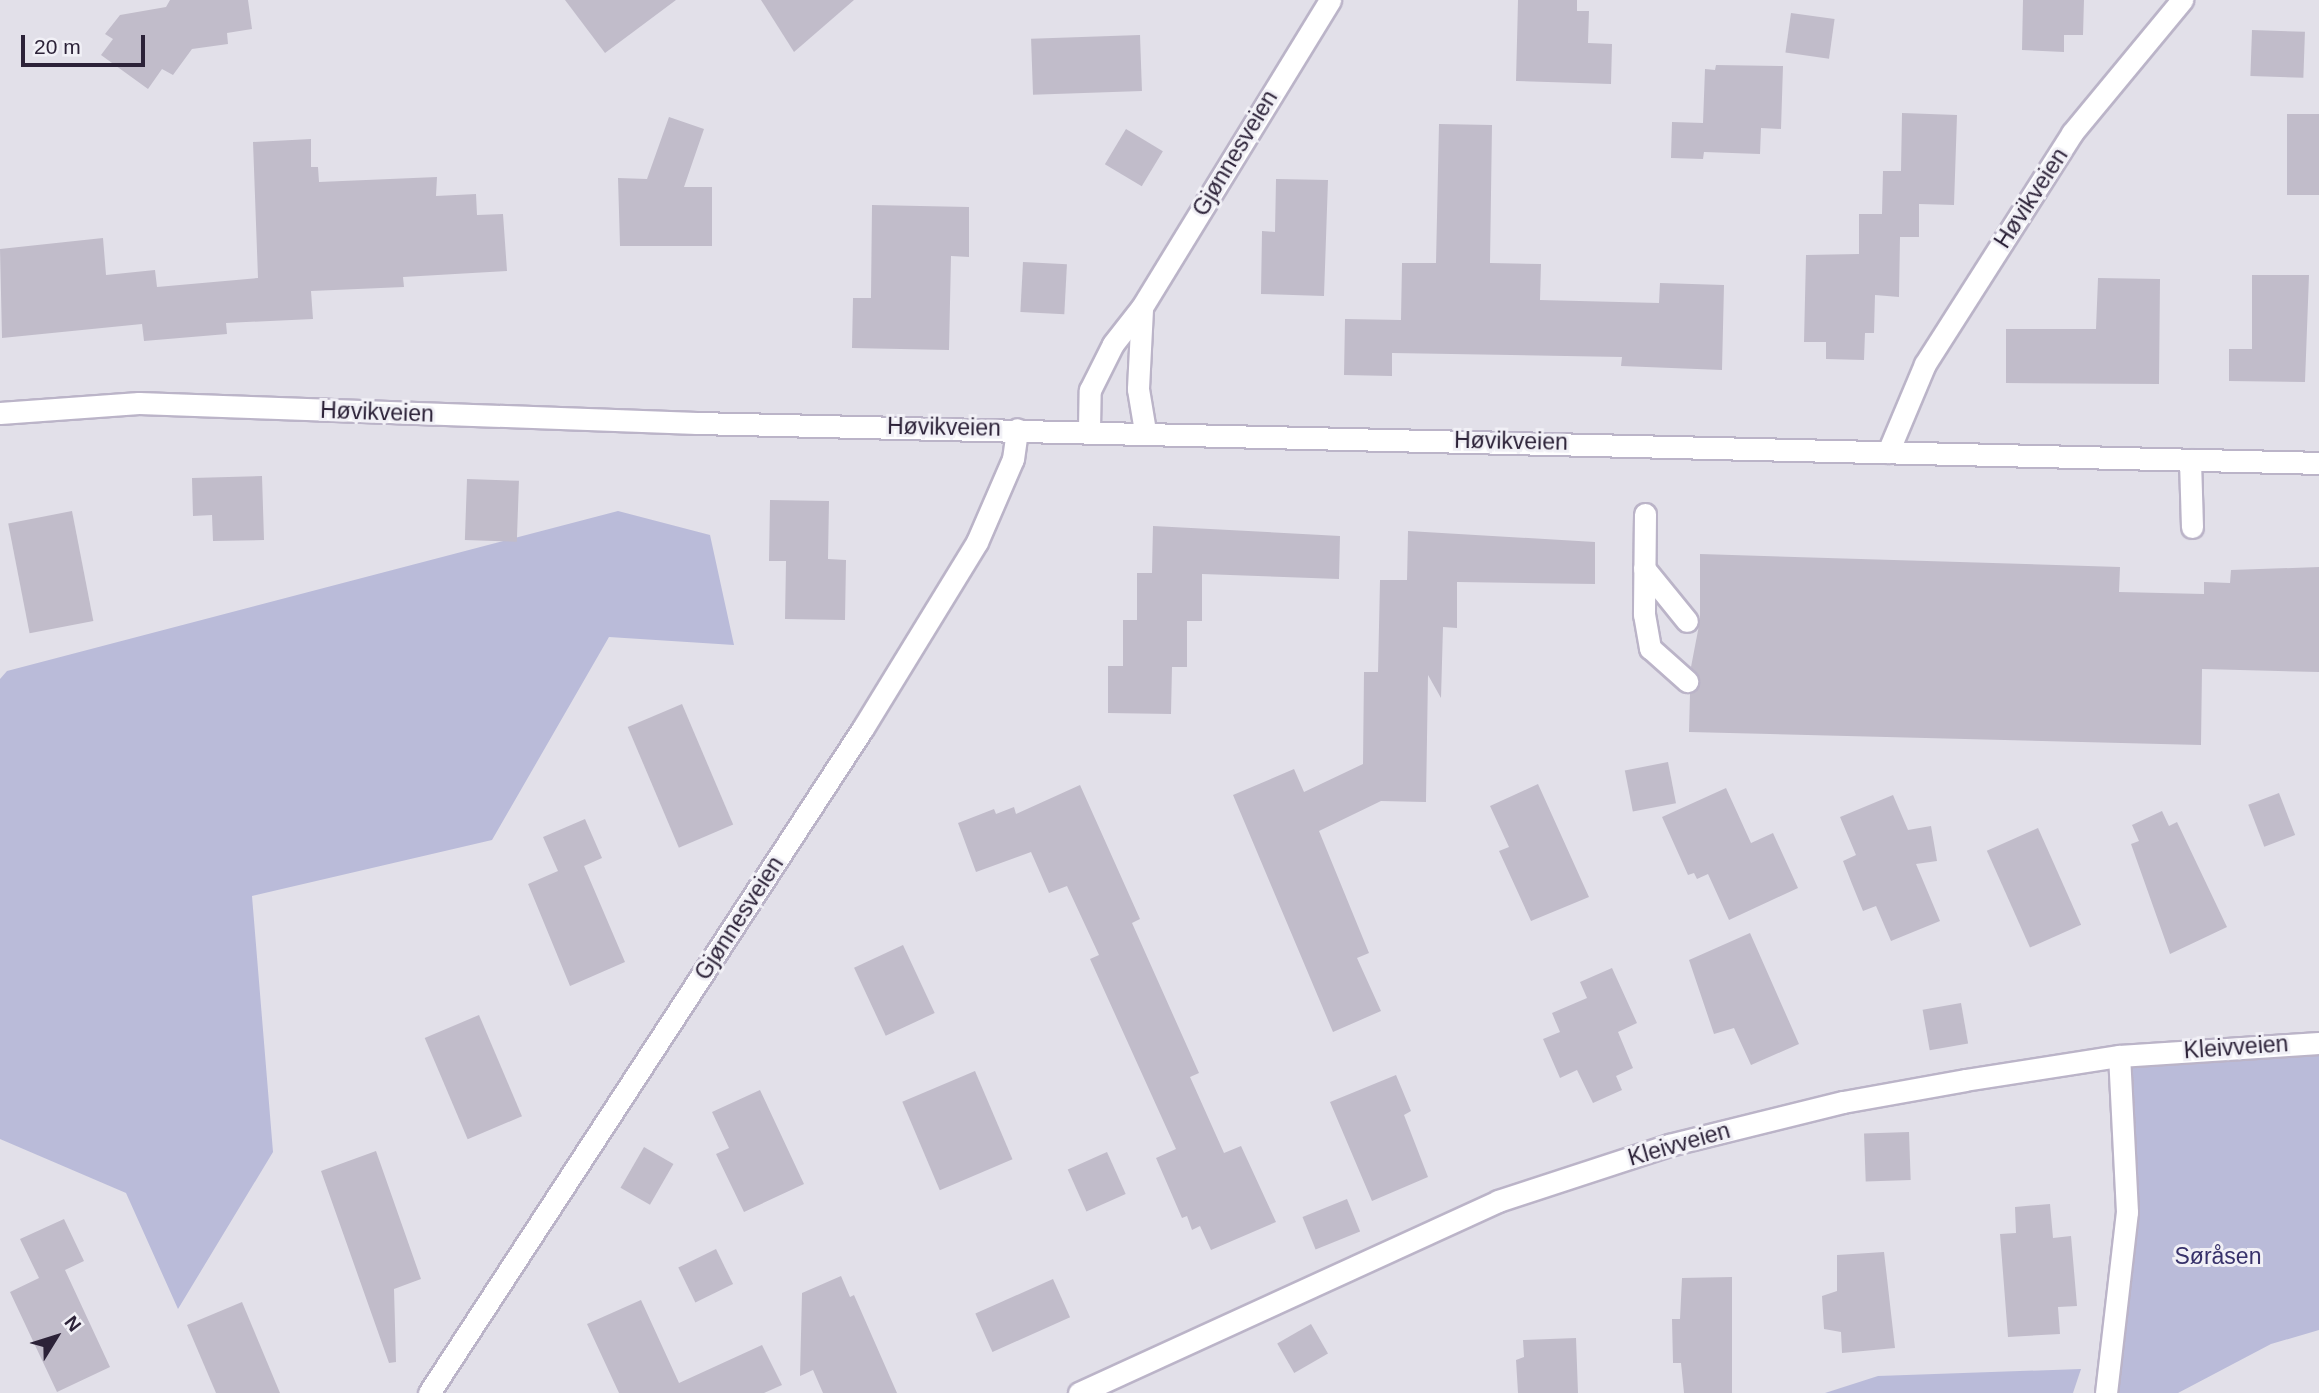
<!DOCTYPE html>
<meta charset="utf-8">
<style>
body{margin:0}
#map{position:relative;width:2319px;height:1393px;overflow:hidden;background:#e2e0e9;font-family:Arial,sans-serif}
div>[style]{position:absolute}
.green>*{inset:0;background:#babbd9}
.building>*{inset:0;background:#c1bcca;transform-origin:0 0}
.roads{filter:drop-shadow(2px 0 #bbb4c8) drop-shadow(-2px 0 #bbb4c8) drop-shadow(0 2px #bbb4c8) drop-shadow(0 -2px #bbb4c8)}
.lane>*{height:21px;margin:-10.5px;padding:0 10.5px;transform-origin:10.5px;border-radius:10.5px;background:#fff}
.street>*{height:21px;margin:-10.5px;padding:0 10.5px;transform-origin:10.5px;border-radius:10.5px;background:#fff}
.secondary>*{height:21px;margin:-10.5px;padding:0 10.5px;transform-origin:10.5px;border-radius:10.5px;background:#fff}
span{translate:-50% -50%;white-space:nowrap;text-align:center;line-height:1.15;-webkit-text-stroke:6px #f1f0f6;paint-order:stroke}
.street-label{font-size:23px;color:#2c2238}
.park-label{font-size:23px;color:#37316a}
.north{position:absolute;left:21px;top:1302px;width:70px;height:70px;-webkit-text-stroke:5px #f1f0f6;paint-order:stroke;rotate:52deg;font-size:19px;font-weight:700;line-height:28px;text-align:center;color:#2c2238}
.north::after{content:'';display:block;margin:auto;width:24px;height:32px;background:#2c2238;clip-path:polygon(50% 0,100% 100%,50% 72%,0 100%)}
.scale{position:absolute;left:21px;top:35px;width:124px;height:32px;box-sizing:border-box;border:4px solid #2c2238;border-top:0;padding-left:9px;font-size:21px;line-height:24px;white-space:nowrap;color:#2c2238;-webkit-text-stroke:5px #f1f0f6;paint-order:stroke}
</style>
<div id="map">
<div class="green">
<div style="clip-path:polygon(618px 511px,710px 535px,734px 645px,609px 637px,492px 840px,252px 896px,273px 1152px,178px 1309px,126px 1193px,0 1139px,0 679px,7px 671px)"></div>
<div style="clip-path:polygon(2319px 1055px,2319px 1330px,2271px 1344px,2178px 1393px,2105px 1393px,2132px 1059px)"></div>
<div style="clip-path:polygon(2081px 1369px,2073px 1393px,1825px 1393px,1878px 1376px)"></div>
</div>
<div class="building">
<div style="clip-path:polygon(170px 0,248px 0,252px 29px,227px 33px,228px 44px,192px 49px,173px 75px,162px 69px,148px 89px,101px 55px,113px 39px,105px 34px,120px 15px,166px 7px)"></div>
<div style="clip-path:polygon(565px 0,676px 0,605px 53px)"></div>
<div style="clip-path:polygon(761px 0,854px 0,794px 52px)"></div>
<div style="clip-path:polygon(1518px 0,1577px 0,1577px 11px,1589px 11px,1588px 43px,1612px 44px,1611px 84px,1516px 81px)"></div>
<div style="clip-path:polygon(2023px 0,2084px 0,2083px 35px,2064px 35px,2064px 52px,2022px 50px)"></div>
<div style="left:1791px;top:13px;width:44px;height:40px;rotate:8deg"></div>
<div style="left:2252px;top:30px;width:53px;height:46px;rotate:2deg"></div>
<div style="left:1140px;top:35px;width:56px;height:109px;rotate:88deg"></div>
<div style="clip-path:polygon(1716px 65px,1783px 66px,1781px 129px,1761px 128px,1760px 154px,1704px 152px,1703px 159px,1671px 158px,1672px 122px,1703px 123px,1705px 69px,1715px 70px)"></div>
<div style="clip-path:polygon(1902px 113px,1957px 115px,1954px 205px,1919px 204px,1919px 237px,1900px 237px,1899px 297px,1875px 295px,1874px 333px,1865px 333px,1864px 360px,1826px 359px,1826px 342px,1804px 342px,1806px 255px,1859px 254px,1859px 214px,1882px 214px,1883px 171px,1901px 171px)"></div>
<div style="left:2287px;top:114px;width:32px;height:81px"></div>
<div style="clip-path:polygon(669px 117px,704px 129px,684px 187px,712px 187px,712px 246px,620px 246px,618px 178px,647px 179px)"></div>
<div style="clip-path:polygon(1439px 124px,1492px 125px,1490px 263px,1541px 264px,1540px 300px,1659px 303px,1660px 283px,1724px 285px,1722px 370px,1621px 366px,1622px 357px,1392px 353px,1392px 376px,1344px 375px,1345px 319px,1401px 320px,1402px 263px,1436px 263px)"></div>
<div style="left:1126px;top:129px;width:43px;height:41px;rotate:31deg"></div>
<div style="clip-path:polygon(311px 139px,311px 167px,318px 167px,319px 182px,437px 177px,436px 196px,476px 194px,477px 215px,503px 214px,507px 271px,403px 277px,404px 287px,311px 291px,313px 319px,226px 323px,227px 334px,144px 341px,142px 324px,2px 338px,0 249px,103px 238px,106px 275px,155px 270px,157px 287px,258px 278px,253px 142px)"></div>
<div style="clip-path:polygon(1276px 179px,1328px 180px,1324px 296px,1261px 294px,1262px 231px,1275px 232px)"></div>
<div style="clip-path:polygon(872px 205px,969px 207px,969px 257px,951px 256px,949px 350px,852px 348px,853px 298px,871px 298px)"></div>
<div style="left:1023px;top:262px;width:44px;height:50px;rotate:3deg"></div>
<div style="clip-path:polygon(2252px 275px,2309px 275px,2305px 382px,2229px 381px,2229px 349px,2252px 349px)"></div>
<div style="clip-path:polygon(2098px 278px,2160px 279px,2159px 384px,2006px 383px,2006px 329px,2096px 329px)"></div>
<div style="clip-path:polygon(262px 476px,264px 540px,213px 541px,212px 515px,193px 516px,192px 478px)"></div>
<div style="left:467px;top:479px;width:52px;height:61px;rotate:2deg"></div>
<div style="clip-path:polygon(770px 500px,829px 501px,828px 559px,846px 560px,845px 620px,785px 619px,786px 561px,769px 561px)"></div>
<div style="left:72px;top:511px;width:112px;height:65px;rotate:79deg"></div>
<div style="clip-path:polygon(1153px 526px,1340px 536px,1339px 579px,1202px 574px,1202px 621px,1187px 621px,1187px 667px,1172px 667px,1171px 714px,1108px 713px,1108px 666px,1123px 666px,1123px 620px,1137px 620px,1137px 573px,1152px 573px)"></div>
<div style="clip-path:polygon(1408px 531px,1595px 542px,1595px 584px,1457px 582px,1457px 628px,1443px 627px,1441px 698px,1428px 675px,1426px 802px,1381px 801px,1319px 831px,1369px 953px,1357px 958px,1381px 1011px,1333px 1032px,1233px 795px,1294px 769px,1304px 792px,1363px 764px,1364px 672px,1378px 672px,1380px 580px,1407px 580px)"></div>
<div style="clip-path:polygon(1700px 554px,2120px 567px,2119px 592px,2204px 594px,2204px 582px,2230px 583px,2231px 570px,2319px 567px,2319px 672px,2202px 669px,2201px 745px,1689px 732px,1690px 694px,1700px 683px,1691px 667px,1700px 620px)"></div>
<div style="left:682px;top:704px;width:131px;height:59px;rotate:67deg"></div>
<div style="left:1668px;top:762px;width:42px;height:44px;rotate:79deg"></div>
<div style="clip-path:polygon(1538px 784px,1589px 897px,1531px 921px,1499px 851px,1509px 847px,1490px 806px)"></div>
<div style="clip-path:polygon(1080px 785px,1140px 919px,1132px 923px,1199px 1073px,1190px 1077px,1224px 1153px,1241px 1146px,1276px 1222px,1211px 1250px,1200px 1226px,1192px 1230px,1187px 1216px,1182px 1218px,1156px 1158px,1176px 1149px,1090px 959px,1099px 955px,1067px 886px,1049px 893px,1031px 852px,976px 872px,958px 823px,994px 809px,996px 814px,1014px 807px,1016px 814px)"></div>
<div style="clip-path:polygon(1726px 788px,1751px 843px,1773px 833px,1798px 888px,1729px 920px,1708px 874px,1697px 879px,1694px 873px,1688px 875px,1662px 817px)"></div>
<div style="left:2279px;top:793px;width:45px;height:33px;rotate:69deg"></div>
<div style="clip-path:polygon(1893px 795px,1908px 830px,1931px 826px,1937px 861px,1916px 864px,1940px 921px,1891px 941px,1876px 906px,1863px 911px,1852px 884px,1843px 861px,1856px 855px,1840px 817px)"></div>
<div style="clip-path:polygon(2162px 811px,2169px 826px,2177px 822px,2227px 927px,2170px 954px,2131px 844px,2139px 841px,2132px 825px)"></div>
<div style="clip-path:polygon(585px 819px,602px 858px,584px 866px,625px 962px,570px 986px,528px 884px,558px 871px,543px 837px)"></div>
<div style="left:2038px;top:828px;width:106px;height:56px;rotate:66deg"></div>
<div style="clip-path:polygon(1750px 933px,1799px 1044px,1751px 1065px,1734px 1028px,1714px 1034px,1689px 960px)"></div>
<div style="left:903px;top:945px;width:75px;height:54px;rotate:65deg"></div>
<div style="clip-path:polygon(1612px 968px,1637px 1023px,1618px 1032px,1633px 1068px,1616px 1076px,1622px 1090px,1593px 1103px,1577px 1070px,1560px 1078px,1543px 1039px,1560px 1032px,1552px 1013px,1587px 998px,1580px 982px)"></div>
<div style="left:1961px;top:1003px;width:41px;height:39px;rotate:80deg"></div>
<div style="left:479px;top:1015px;width:110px;height:59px;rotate:67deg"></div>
<div style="left:975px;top:1071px;width:96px;height:79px;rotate:67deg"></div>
<div style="clip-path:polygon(1396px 1075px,1411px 1111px,1404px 1115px,1428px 1177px,1372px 1201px,1330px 1102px)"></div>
<div style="clip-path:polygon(760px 1090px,804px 1184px,744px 1212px,716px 1154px,729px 1148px,712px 1112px)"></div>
<div style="left:1909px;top:1132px;width:48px;height:45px;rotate:88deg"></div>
<div style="left:644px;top:1147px;width:34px;height:47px;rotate:30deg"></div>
<div style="clip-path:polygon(376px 1151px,421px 1279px,394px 1289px,396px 1362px,389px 1363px,321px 1171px)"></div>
<div style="left:1107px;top:1152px;width:46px;height:43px;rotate:66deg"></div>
<div style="left:1347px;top:1199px;width:35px;height:48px;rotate:68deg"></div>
<div style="clip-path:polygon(2050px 1204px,2053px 1238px,2071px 1236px,2077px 1306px,2058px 1307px,2060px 1334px,2008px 1337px,2000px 1234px,2016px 1233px,2015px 1207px)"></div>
<div style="clip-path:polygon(64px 1219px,84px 1261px,65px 1270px,110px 1367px,57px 1392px,10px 1292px,39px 1278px,20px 1239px)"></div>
<div style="left:716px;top:1249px;width:39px;height:42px;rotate:64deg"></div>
<div style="clip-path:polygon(1884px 1252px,1895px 1348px,1842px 1353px,1841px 1332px,1824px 1329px,1822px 1296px,1837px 1291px,1837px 1255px)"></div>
<div style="clip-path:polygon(841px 1276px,850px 1297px,854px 1295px,897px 1393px,823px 1393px,813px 1370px,800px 1376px,802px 1293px)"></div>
<div style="clip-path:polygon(1732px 1277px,1732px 1393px,1684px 1393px,1681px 1363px,1673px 1363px,1672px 1319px,1680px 1319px,1682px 1278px)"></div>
<div style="left:1053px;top:1279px;width:42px;height:85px;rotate:66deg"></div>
<div style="clip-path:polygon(641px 1300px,679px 1383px,762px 1345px,782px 1385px,764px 1393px,619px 1393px,587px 1324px)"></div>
<div style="clip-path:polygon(242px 1302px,280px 1393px,216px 1393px,187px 1325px)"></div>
<div style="left:1311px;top:1324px;width:34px;height:39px;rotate:60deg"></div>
<div style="clip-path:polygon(1576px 1338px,1578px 1393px,1518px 1393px,1516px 1360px,1524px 1357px,1523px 1340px)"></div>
</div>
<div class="roads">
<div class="lane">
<div style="left:2190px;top:460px;width:67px;rotate:88.3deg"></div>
<div style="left:1645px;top:514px;width:100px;rotate:90.6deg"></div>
<div style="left:1644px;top:614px;width:35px;rotate:80deg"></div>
<div style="left:1650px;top:648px;width:50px;rotate:41.7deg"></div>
<div style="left:1644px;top:568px;width:68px;rotate:50.9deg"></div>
</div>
<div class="street">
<div style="left:1142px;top:309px;width:80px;rotate:92.9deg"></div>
<div style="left:1138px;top:389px;width:43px;rotate:80.5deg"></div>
<div style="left:1089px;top:429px;width:39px;rotate:-89deg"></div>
<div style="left:1090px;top:390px;width:51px;rotate:-63.4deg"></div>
<div style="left:1113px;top:344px;width:47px;rotate:-51.9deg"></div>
<div style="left:1142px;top:307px;width:360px;rotate:-58.5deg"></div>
<div style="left:1888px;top:452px;width:95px;rotate:-67.2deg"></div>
<div style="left:1925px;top:364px;width:274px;rotate:-57.5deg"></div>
<div style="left:2072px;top:133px;width:173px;rotate:-50.4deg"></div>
<div style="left:429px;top:1393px;width:794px;rotate:-56.87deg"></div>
<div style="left:863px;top:728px;width:218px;rotate:-58.5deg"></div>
<div style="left:977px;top:542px;width:90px;rotate:-66.6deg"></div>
<div style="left:1013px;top:459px;width:30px;rotate:-82deg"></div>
<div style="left:1079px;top:1393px;width:461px;rotate:-24.6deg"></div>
<div style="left:1498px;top:1201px;width:180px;rotate:-18.1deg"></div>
<div style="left:1669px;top:1145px;width:179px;rotate:-13.9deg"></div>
<div style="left:1843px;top:1102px;width:124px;rotate:-10.2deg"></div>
<div style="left:1965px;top:1080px;width:156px;rotate:-8.9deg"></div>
<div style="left:2119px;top:1056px;width:200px;rotate:-3.7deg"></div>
<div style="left:2106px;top:1393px;width:182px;rotate:-83.4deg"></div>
<div style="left:2127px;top:1212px;width:156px;rotate:-92.9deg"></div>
</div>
<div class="secondary">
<div style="left:0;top:413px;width:139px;rotate:-4.1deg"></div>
<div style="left:139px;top:403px;width:558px;rotate:2.05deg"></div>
<div style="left:697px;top:423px;width:1622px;rotate:1.41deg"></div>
</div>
</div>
<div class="street-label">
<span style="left:1235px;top:153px;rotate:-59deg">Gjønnesveien</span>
<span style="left:2031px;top:198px;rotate:-57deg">Høvikveien</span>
<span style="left:377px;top:412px;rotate:2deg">Høvikveien</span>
<span style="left:944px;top:427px;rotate:1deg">Høvikveien</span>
<span style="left:1511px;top:441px;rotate:1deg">Høvikveien</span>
<span style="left:739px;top:918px;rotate:-57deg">Gjønnesveien</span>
<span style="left:2236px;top:1047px;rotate:-4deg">Kleivveien</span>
<span style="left:1679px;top:1144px;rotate:-16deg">Kleivveien</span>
</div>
<div class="park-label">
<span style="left:2218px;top:1256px">Søråsen</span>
</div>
<div class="north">N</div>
<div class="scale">20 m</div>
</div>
